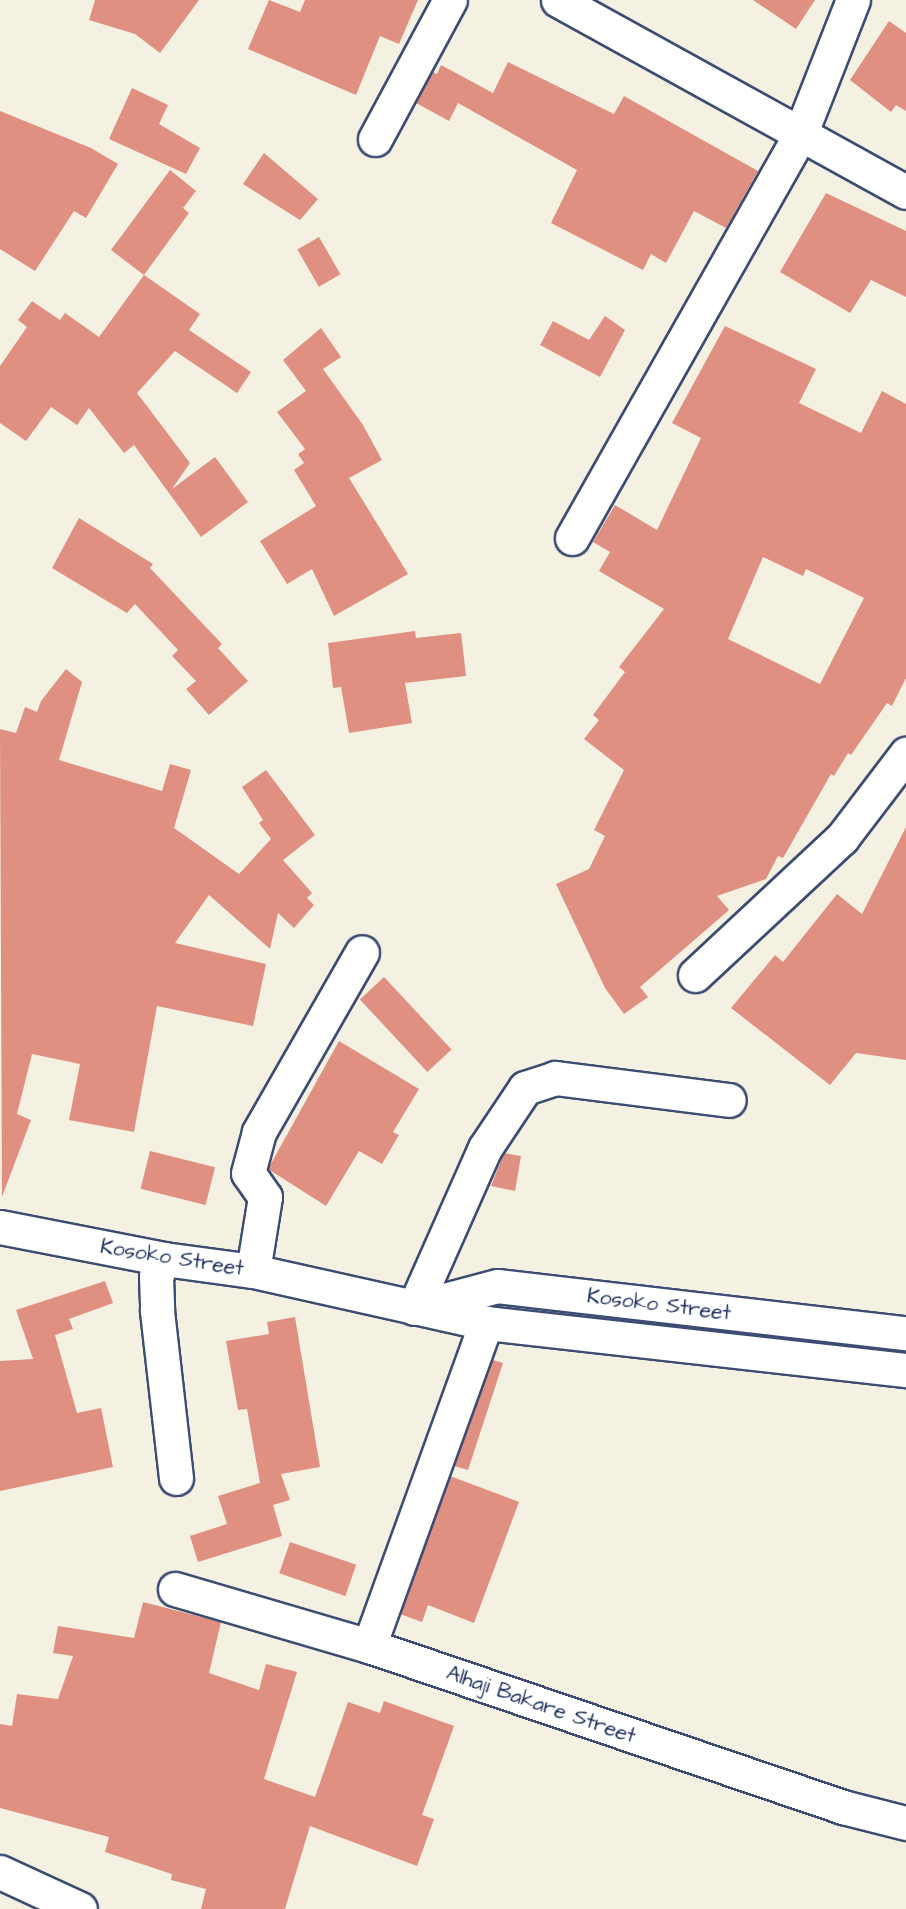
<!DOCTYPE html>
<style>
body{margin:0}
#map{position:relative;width:906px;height:1909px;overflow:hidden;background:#f5f1e2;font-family:"Architects Daughter",sans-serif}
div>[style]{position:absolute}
.building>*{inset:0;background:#df9081;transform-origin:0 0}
.roads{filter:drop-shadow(2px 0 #3c4c72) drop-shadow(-2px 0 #3c4c72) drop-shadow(0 2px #3c4c72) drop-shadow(0 -2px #3c4c72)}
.minor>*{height:33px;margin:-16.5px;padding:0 16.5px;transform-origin:16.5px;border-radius:16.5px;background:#fff}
.major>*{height:33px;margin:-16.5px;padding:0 16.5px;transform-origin:16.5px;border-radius:16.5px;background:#fff}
span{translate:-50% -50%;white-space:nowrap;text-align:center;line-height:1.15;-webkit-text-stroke:5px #fff;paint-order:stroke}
.street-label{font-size:21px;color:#1b2f5e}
</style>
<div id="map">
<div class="building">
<div style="clip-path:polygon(95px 0,199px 0,160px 53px,135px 34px,89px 20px)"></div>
<div style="clip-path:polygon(269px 0,300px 12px,305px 0,418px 0,399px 44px,380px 36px,356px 95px,248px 49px)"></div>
<div style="clip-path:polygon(753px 0,815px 0,796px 29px)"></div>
<div style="clip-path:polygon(889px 21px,906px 33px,906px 111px,896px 105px,891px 112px,850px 80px)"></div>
<div style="clip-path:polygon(508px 62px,614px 114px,624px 96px,758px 171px,726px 228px,694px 211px,666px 263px,651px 254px,643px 270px,551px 223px,577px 170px,458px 103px,449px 121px,416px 103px,433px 72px,437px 74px,441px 65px,493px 93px)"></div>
<div style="clip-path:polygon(132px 88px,168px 105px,159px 124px,200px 148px,186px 174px,109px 139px)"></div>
<div style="clip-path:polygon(0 111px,91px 148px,118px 164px,86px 218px,74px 211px,35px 271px,0 249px)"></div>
<div style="clip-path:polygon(264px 153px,318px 199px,300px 220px,243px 184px)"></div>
<div style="clip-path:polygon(170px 170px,196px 191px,183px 208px,189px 213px,144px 275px,111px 250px)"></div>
<div style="clip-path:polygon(826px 193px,906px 231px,906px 297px,871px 280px,850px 313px,780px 272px)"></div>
<div style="left:319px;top:237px;width:43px;height:25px;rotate:60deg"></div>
<div style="clip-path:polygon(144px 275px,200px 314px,189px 330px,251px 372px,237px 393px,175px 351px,137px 393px,190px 463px,172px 489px,215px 457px,248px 502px,201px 537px,134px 445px,124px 453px,89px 408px,77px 425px,51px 407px,26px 441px,0 423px,0 366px,27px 327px,18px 320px,32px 301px,60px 320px,65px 313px,99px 337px)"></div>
<div style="clip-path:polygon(605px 316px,625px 330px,600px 377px,540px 345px,553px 321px,589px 340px)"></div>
<div style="clip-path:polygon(evenodd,725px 326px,816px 369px,799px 403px,861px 433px,882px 391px,906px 404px,906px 678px,892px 706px,887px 703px,851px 755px,848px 753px,834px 776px,831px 774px,783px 858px,778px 856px,766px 879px,717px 896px,729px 910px,640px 987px,648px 997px,624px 1014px,605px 988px,556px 884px,589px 869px,605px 836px,594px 830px,624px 770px,584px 739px,599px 720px,593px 715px,625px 672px,619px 667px,664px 609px,599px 571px,610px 552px,593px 542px,615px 505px,657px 530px,701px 438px,672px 423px,725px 326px,763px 557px,803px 576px,806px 569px,864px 598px,820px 684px,728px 639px,763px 557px)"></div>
<div style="clip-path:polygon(321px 328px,341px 357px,323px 369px,363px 425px,382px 460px,349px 478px,408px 574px,334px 616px,312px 569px,287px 584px,260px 541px,316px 506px,294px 470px,304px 463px,298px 454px,305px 449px,277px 412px,306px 391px,283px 360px)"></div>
<div style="clip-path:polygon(79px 518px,153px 564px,150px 568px,222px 644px,218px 648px,248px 681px,209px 715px,186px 689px,196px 681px,172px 656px,178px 650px,135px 604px,127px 613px,52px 568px)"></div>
<div style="clip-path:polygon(415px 631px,416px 638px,461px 633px,466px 676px,405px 683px,412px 723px,349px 733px,341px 687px,333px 688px,328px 643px)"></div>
<div style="clip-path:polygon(66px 669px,82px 682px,59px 760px,162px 791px,170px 764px,191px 770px,174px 828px,239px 874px,271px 839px,259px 823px,263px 820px,242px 787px,266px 770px,315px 835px,283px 860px,312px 893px,307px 898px,314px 905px,294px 928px,278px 913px,270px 949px,209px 895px,175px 943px,266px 964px,253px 1026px,157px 1006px,134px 1132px,69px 1120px,80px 1064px,32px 1054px,17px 1114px,31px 1120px,2px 1197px,0 729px,16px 733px,25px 707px,37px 712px,41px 701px)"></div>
<div style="clip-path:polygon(906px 827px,906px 1060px,856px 1053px,830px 1085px,731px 1008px,775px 955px,783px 962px,837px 894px,862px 914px)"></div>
<div style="left:384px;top:977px;width:99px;height:33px;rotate:47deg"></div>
<div style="clip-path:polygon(339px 1041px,419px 1089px,393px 1132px,399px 1135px,382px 1164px,359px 1151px,326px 1206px,268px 1169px)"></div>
<div style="left:150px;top:1151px;width:67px;height:39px;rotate:14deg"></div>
<div style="clip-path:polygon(504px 1153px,521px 1156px,515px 1191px,491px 1186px)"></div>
<div style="clip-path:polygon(105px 1281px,113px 1303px,69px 1319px,73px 1329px,55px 1335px,77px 1413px,101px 1408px,113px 1467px,0 1491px,0 1361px,33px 1359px,16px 1310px)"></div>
<div style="clip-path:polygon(295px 1317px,320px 1467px,281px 1474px,290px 1500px,273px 1505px,282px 1536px,198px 1562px,190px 1536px,227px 1524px,218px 1496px,260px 1483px,247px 1409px,238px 1410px,226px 1341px,269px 1334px,267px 1322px)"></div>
<div style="clip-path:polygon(493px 1360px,503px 1363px,468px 1470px,454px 1466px)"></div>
<div style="clip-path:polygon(450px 1476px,519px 1502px,474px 1623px,428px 1605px,422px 1622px,400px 1614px)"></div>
<div style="left:290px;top:1542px;width:70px;height:33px;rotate:19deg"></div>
<div style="clip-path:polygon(143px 1602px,221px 1622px,209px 1673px,259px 1690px,266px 1664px,297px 1672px,264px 1779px,315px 1797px,348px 1702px,380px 1713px,384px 1701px,454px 1726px,422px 1815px,434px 1819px,417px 1866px,310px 1826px,285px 1909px,201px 1909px,206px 1889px,171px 1880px,172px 1874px,105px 1852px,109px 1837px,0 1808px,0 1724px,12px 1726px,17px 1694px,58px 1699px,73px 1656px,53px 1653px,58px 1626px,134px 1638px)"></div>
</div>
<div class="roads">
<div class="minor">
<div style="left:558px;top:0;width:397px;rotate:28.9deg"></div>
<div style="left:375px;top:139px;width:158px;rotate:-61.7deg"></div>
<div style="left:572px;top:538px;width:463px;rotate:-60.5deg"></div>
<div style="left:800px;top:135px;width:145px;rotate:-68.6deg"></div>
<div style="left:695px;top:975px;width:201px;rotate:-43deg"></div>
<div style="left:842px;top:838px;width:106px;rotate:-52.7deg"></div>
<div style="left:0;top:1227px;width:167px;rotate:11deg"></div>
<div style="left:164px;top:1259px;width:90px;rotate:7.7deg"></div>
<div style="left:253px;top:1271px;width:239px;rotate:12.6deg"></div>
<div style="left:486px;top:1323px;width:423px;rotate:6.4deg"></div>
<div style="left:164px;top:1259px;width:19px;rotate:115deg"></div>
<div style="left:156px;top:1276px;width:35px;rotate:88deg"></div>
<div style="left:157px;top:1311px;width:168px;rotate:83.5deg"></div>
<div style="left:253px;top:1271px;width:75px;rotate:-80.8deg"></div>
<div style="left:265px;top:1197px;width:29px;rotate:-125deg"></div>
<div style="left:248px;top:1173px;width:42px;rotate:-75deg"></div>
<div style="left:259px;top:1132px;width:207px;rotate:-60.2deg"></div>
<div style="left:422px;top:1306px;width:78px;rotate:-14.9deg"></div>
<div style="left:497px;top:1286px;width:412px;rotate:6.6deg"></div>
<div style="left:414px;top:1308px;width:175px;rotate:-66.1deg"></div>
<div style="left:485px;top:1148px;width:72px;rotate:-56.3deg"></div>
<div style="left:525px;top:1088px;width:32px;rotate:-18deg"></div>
<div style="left:555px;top:1078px;width:175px;rotate:7.2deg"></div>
<div style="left:175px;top:1589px;width:202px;rotate:16.4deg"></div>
<div style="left:369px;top:1646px;width:501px;rotate:18.76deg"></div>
<div style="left:843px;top:1807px;width:65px;rotate:14.3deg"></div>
<div style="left:369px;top:1646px;width:344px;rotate:-70.1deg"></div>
</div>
<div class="major">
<div style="left:0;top:1872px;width:88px;rotate:24.8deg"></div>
</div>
</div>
<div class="street-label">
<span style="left:172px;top:1258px;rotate:9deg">Kosoko Street</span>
<span style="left:659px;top:1305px;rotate:7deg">Kosoko Street</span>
<span style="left:541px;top:1705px;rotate:19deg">Alhaji Bakare Street</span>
</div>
</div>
